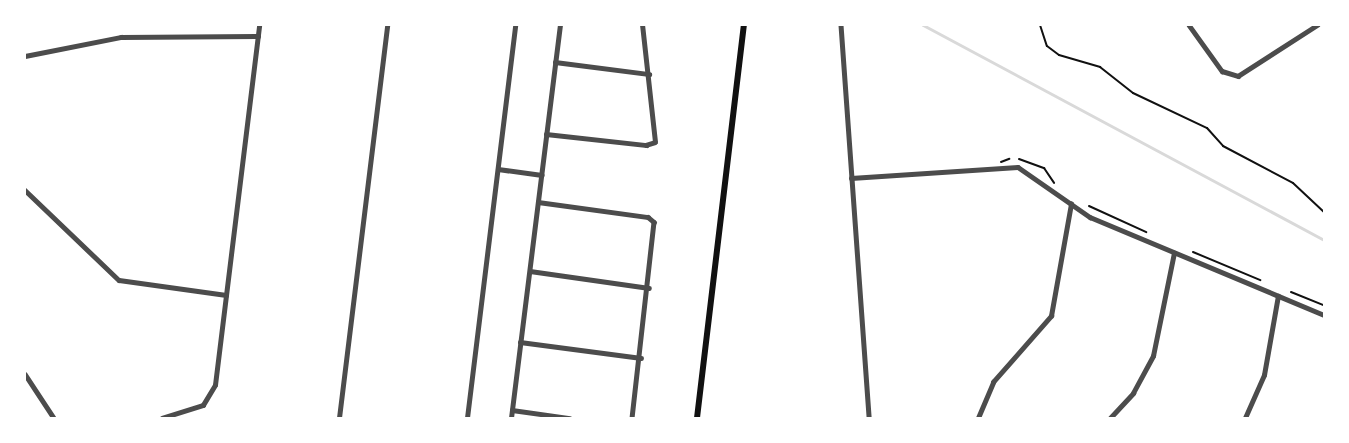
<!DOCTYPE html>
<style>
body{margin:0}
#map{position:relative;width:1349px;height:443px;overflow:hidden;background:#fff;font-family:"Alegreya Sans",sans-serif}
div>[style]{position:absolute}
.stream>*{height:3px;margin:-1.5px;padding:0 1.5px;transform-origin:1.5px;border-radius:1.5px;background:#d9d9d9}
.path>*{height:2px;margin:-1px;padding:0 1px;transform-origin:1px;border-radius:1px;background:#111}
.minor>*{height:4.5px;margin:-2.25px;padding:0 2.25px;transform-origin:2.25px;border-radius:2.25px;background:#4c4c4c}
.secondary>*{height:6px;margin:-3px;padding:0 3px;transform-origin:3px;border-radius:3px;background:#111}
span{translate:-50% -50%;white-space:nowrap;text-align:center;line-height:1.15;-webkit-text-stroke:4px #fff;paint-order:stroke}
.frame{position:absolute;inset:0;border:26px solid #fff;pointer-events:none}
</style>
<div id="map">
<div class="stream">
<div style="left:923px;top:25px;width:455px;rotate:28.2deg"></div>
</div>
<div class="path">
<div style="left:1040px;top:25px;width:22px;rotate:72deg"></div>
<div style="left:1047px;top:46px;width:15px;rotate:37deg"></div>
<div style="left:1059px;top:55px;width:43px;rotate:16.3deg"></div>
<div style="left:1100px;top:67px;width:42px;rotate:38.2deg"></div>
<div style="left:1133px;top:93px;width:82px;rotate:25.3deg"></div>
<div style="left:1207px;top:128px;width:24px;rotate:48deg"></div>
<div style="left:1223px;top:146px;width:79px;rotate:27.9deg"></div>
<div style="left:1293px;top:183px;width:42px;rotate:43.1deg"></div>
<div style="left:1019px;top:159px;width:27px;rotate:20deg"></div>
<div style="left:1044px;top:168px;width:18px;rotate:56deg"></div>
<div style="left:1001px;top:162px;width:9px;rotate:-21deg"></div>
<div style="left:1089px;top:206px;width:63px;rotate:24.5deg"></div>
<div style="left:1193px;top:252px;width:73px;rotate:22.7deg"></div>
<div style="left:1291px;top:292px;width:35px;rotate:22deg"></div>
</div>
<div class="minor">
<div style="left:841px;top:25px;width:394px;rotate:85.9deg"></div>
<div style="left:1189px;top:25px;width:57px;rotate:54.3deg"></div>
<div style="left:1222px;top:71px;width:17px;rotate:17deg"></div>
<div style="left:1238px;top:76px;width:94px;rotate:-32.8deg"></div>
<div style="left:25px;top:56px;width:98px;rotate:-11.2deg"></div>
<div style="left:121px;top:37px;width:137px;rotate:-0.4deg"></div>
<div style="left:555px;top:62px;width:95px;rotate:7.3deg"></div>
<div style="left:546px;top:134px;width:101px;rotate:6.3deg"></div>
<div style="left:646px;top:145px;width:9px;rotate:-18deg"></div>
<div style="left:655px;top:142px;width:118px;rotate:-96.3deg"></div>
<div style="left:498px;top:169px;width:44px;rotate:7.8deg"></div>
<div style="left:851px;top:178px;width:167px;rotate:-3.8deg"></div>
<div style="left:1018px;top:167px;width:88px;rotate:34.8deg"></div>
<div style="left:1090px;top:217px;width:254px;rotate:22.7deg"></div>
<div style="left:25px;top:190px;width:130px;rotate:43.8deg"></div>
<div style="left:119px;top:280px;width:108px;rotate:8deg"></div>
<div style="left:538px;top:202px;width:111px;rotate:7.8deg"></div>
<div style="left:648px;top:217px;width:8px;rotate:40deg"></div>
<div style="left:654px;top:222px;width:197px;rotate:96.4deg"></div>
<div style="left:530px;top:271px;width:120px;rotate:8.1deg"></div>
<div style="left:520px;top:342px;width:122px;rotate:7.5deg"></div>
<div style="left:25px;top:374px;width:53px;rotate:56.6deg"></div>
<div style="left:512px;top:410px;width:58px;rotate:8deg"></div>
<div style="left:162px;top:418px;width:43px;rotate:-17.6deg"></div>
<div style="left:203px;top:405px;width:23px;rotate:-59deg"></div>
<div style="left:215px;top:385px;width:363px;rotate:-83deg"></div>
<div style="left:339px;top:418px;width:396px;rotate:-83deg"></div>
<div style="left:467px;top:418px;width:396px;rotate:-83deg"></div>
<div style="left:511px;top:418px;width:396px;rotate:-82.9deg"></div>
<div style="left:978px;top:418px;width:39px;rotate:-67deg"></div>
<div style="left:993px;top:382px;width:88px;rotate:-48.7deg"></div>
<div style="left:1051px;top:316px;width:114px;rotate:-79.9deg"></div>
<div style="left:1110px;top:418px;width:34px;rotate:-47deg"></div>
<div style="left:1133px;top:393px;width:42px;rotate:-61.6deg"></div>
<div style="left:1153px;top:356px;width:105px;rotate:-78.5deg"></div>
<div style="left:1245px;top:418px;width:47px;rotate:-66.2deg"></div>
<div style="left:1264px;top:375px;width:80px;rotate:-80deg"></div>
</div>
<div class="secondary">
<div style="left:697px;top:418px;width:396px;rotate:-83.2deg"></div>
</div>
<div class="frame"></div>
</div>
